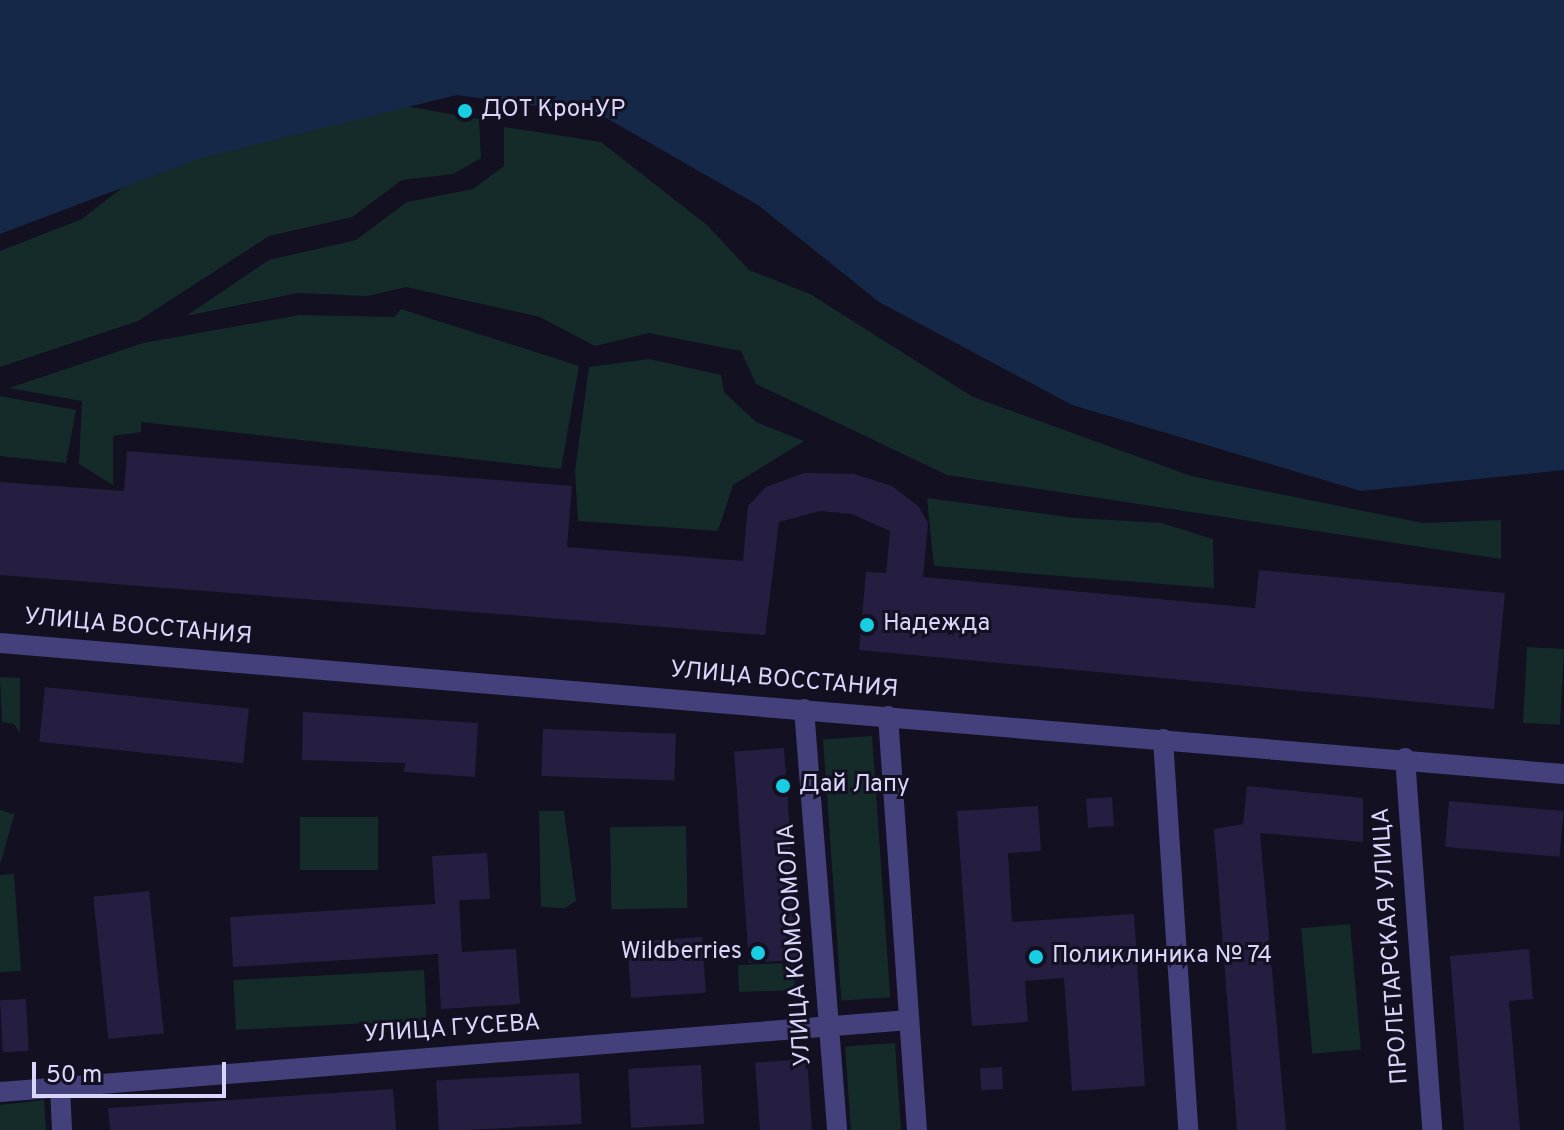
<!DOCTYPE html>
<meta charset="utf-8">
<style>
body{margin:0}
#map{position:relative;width:1564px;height:1130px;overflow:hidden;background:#131021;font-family:Overpass,sans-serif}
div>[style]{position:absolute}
.green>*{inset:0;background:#142b2a;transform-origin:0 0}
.water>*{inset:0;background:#152847}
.building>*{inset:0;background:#251e40;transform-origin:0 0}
.minor>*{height:20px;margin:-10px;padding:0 10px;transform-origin:10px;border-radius:10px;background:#43407c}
.dots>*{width:22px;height:22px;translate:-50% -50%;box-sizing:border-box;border:4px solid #131021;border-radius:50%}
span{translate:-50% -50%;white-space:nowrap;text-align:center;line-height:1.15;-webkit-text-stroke:6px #131021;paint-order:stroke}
.poi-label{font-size:24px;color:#dad5fb}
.left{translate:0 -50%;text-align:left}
.right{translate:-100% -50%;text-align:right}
.street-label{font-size:24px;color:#dad5fb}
.scale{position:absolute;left:32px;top:1062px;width:194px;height:36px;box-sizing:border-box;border:4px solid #dad5fb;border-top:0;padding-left:10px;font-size:24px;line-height:28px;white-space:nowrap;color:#dad5fb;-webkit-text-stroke:6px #131021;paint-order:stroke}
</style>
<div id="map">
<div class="green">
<div style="clip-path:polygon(371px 100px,479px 119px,481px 158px,453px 174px,402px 180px,352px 217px,269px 236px,138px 321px,0 367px,0 251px,82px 219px,173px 148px)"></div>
<div style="clip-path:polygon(504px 127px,601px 142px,708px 226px,749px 270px,810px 294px,973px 397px,1191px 476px,1423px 523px,1501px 520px,1501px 559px,947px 475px,756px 384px,741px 351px,649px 333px,595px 346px,540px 317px,406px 287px,368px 296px,297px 293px,186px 316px,269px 260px,356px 240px,407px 202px,473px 189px,504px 166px)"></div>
<div style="clip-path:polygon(401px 309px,579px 366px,561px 469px,141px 422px,141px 432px,113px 436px,113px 485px,79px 464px,82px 401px,9px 388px,143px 343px,300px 315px,394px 317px)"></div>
<div style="clip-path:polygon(649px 359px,721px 375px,724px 392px,756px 422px,804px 441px,733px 485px,718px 531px,578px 521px,575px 471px,589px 367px)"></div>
<div style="clip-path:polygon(0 396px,76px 410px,66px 463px,0 456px)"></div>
<div style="clip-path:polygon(927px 498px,1075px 518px,1162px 523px,1213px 539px,1214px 588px,934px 566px)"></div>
<div style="left:1527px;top:647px;width:37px;height:76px;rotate:3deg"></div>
<div style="clip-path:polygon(0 677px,20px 678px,20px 733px,14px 724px,2px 722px)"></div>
<div style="left:872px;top:736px;width:262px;height:49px;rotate:86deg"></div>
<div style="left:0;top:810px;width:15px;height:57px;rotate:16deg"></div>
<div style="clip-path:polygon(539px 811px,564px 811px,576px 901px,565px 908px,541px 907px)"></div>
<div style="left:300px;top:817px;width:78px;height:53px"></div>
<div style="left:686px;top:826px;width:82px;height:76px;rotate:89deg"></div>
<div style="clip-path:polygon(14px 874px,21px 971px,0 972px,0 875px)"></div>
<div style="left:1350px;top:924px;width:126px;height:49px;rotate:85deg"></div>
<div style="left:794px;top:963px;width:27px;height:56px;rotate:88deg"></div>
<div style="left:424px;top:970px;width:50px;height:191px;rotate:87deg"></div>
<div style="left:895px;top:1043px;width:87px;height:50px;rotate:86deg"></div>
<div style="clip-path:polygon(44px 1100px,46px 1130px,0 1130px,0 1105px)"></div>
</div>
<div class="water">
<div style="clip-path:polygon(0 0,1564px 0,1564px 470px,1361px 491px,1072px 405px,879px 302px,758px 205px,601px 115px,457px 95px,201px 158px,0 234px)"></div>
</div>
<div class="building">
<div style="clip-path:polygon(127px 451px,572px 486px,567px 547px,743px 561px,748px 506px,766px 487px,804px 473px,854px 474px,892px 486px,919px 507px,928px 523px,923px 577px,1255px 608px,1259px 570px,1505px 593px,1494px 709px,859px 650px,866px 572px,886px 573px,890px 531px,852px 514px,820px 511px,779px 522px,765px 635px,0 575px,0 482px,124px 491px)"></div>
<div style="left:45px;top:687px;width:205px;height:55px;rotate:6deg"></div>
<div style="clip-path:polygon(303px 712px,478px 723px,475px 777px,404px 772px,405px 763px,302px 760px)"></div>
<div style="left:543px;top:729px;width:133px;height:47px;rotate:2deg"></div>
<div style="left:784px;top:748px;width:212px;height:50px;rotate:86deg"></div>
<div style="clip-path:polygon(1247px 786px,1363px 798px,1363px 842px,1260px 833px,1286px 1130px,1237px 1130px,1214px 829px,1243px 824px)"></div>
<div style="left:1112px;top:797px;width:29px;height:26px;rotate:86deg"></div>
<div style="left:1449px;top:801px;width:115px;height:46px;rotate:5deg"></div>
<div style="clip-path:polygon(1038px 806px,1041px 851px,1008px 853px,1012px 922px,1134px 914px,1145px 1086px,1072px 1091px,1064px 978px,1025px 981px,1028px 1022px,972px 1026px,957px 811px)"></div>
<div style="clip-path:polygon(487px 853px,490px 899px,459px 900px,462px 952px,516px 949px,520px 1004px,441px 1009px,438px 954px,233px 967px,230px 917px,435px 904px,432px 856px)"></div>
<div style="left:149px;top:891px;width:143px;height:56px;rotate:84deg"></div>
<div style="left:702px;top:937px;width:56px;height:75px;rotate:86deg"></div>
<div style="clip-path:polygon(1529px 949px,1533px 999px,1509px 1001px,1520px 1130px,1464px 1130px,1450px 956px)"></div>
<div style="left:26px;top:999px;width:52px;height:26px;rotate:87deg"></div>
<div style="left:807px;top:1059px;width:71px;height:52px;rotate:86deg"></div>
<div style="left:701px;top:1065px;width:59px;height:73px;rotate:87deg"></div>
<div style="left:1002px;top:1067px;width:22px;height:22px;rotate:87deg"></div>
<div style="left:579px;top:1073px;width:51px;height:143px;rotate:87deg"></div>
<div style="clip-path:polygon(393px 1089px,396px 1130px,110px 1130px,108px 1108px)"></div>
</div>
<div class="minor">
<div style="left:0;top:643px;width:1569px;rotate:4.79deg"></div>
<div style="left:804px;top:709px;width:422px;rotate:85.5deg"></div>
<div style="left:888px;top:716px;width:415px;rotate:86deg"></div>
<div style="left:1163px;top:739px;width:392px;rotate:86.3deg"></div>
<div style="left:1405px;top:758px;width:373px;rotate:85.8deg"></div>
<div style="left:60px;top:1087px;width:43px;rotate:87.3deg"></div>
<div style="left:0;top:1092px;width:912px;rotate:-4.53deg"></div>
</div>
<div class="dots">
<div style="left:465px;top:111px;background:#18cee3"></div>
<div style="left:867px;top:625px;background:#18cee3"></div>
<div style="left:783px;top:786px;background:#18cee3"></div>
<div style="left:758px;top:953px;background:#18cee3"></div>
<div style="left:1036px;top:957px;background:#18cee3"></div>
</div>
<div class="poi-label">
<span class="left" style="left:481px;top:111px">ДОТ КронУР</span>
<span class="left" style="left:883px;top:625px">Надежда</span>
<span class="left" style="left:799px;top:786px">Дай Лапу</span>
<span class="right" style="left:742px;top:953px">Wildberries</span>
<span class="left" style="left:1052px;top:957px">Поликлиника № 74</span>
</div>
<div class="street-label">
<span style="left:138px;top:628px;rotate:5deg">УЛИЦА ВОССТАНИЯ</span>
<span style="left:784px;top:681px;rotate:5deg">УЛИЦА ВОССТАНИЯ</span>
<span style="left:796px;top:945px;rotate:-94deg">УЛИЦА КОМСОМОЛА</span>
<span style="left:1392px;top:946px;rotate:-94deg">ПРОЛЕТАРСКАЯ УЛИЦА</span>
<span style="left:452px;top:1030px;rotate:-4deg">УЛИЦА ГУСЕВА</span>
</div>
<div class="scale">50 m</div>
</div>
